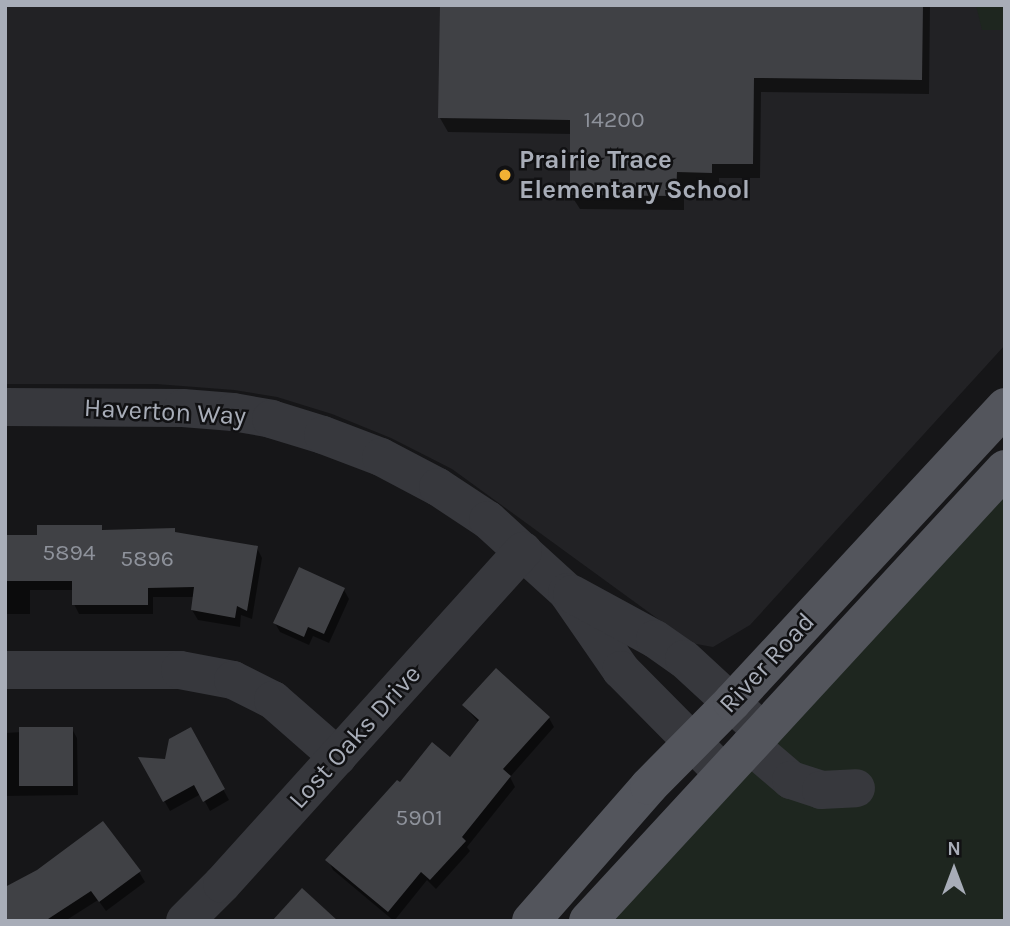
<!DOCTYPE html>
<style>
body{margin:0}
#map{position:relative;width:1010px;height:926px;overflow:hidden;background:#161618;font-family:Karla,sans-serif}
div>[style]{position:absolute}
.built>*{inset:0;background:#222225}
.green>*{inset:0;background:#1e261f}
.shadow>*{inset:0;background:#0007}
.building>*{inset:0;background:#404145;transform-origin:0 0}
.minor>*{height:38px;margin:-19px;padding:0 19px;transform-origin:19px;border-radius:19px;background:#37383d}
.major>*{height:38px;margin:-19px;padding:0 19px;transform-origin:19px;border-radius:19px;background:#53555c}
.dots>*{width:19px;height:19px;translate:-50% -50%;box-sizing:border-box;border:4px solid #111113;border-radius:50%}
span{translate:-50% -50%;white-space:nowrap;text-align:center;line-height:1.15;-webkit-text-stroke:5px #111113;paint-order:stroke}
.number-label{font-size:23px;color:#8e929b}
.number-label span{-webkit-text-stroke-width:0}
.poi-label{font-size:26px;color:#a8adb8;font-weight:700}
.left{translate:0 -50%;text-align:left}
.street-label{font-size:26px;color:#a8adb8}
.frame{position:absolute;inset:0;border:7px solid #a8adb8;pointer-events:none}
.north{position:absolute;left:919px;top:835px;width:70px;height:70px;-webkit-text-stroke:5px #111113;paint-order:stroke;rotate:0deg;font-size:19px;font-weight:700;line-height:28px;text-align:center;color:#a8adb8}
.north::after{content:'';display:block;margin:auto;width:24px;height:32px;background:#a8adb8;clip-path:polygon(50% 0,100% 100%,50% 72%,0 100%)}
</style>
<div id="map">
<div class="built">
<div style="clip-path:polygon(5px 5px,1005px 5px,1005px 345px,750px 625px,713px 647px,691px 643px,452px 469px,391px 438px,332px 414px,277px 397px,234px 390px,156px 384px,5px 384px)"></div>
</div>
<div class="green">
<div style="clip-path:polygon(976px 5px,1005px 5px,1005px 30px,982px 30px)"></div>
<div style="clip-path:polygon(1005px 470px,1005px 921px,595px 921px)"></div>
</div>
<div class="shadow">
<div style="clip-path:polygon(441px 5px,930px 5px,929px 94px,761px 92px,760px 178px,719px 178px,719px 187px,684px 186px,684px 210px,580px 209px,571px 195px,572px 134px,448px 132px,440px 118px)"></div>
<div style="clip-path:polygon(101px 527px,103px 531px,176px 534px,257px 548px,262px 558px,252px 619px,241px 615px,240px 627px,198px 620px,192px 610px,195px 597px,153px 597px,153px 614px,79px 614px,74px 604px,74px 590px,30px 590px,30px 614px,5px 614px,5px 537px,38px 536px)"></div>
<div style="clip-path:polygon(344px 590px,349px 599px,329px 643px,313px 636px,309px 645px,280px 632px,275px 623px)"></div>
<div style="clip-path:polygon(464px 706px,549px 718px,554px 727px,510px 777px,515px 787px,467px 847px,470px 851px,436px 889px,427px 880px,394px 921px,333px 870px,328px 860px,400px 785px,451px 760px,479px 723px)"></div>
<div style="clip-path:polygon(72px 729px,77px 738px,78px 795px,5px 796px,5px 733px)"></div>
<div style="clip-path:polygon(190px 729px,229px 800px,210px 811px,201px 794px,170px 811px,141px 759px,167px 761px)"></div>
<div style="clip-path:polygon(139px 872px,145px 882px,106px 911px,98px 900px,65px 921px,5px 921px)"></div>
</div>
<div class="building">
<div style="clip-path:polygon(440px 5px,923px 5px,922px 80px,754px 78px,753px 164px,712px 164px,712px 173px,677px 172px,676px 196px,570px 195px,570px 120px,438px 118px)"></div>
<div style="clip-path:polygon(37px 525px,102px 525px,102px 530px,175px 528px,175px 532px,258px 546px,247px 611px,237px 606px,235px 618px,191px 610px,194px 587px,148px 588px,148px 605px,72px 605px,72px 581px,5px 581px,5px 535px,37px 535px)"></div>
<div style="clip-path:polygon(299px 567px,345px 588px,324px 634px,308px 627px,304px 637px,273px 623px)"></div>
<div style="clip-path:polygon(496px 668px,550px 717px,503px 769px,511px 776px,462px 837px,466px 841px,430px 880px,421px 872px,388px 912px,325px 860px,397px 780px,400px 782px,432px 742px,450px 757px,479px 720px,462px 705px)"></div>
<div style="left:73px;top:727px;width:59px;height:54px;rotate:90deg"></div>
<div style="clip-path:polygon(191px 727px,225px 789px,203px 802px,194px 785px,163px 802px,138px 757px,165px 759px,169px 739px)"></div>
<div style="clip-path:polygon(103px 821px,141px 871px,99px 902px,91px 891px,45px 921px,5px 921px,5px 887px,37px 870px)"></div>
<div style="clip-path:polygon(302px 888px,338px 921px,272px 921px)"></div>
</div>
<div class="minor">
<div style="left:5px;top:407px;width:178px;rotate:0.3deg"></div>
<div style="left:183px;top:408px;width:50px;rotate:4.6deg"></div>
<div style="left:233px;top:412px;width:39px;rotate:10deg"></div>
<div style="left:271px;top:419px;width:54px;rotate:17.1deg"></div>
<div style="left:323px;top:435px;width:62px;rotate:20.8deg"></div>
<div style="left:381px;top:457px;width:64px;rotate:27.8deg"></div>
<div style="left:438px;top:487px;width:60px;rotate:33.4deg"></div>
<div style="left:488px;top:520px;width:107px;rotate:42.3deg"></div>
<div style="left:567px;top:592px;width:95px;rotate:55.3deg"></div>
<div style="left:621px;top:670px;width:145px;rotate:45.3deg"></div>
<div style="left:572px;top:594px;width:94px;rotate:28.5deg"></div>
<div style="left:655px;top:639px;width:35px;rotate:35deg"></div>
<div style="left:684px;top:659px;width:106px;rotate:42.7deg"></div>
<div style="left:5px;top:670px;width:175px"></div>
<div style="left:180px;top:670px;width:54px;rotate:10.7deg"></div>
<div style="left:233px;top:680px;width:45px;rotate:26.6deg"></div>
<div style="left:273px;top:700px;width:86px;rotate:41.2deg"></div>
<div style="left:750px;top:745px;width:54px;rotate:40.5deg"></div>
<div style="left:791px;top:780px;width:32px;rotate:18deg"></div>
<div style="left:821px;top:790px;width:35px;rotate:-3deg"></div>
<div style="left:185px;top:921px;width:52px;rotate:-45deg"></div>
<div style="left:222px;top:884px;width:449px;rotate:-47.9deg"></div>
</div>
<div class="major">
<div style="left:531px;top:921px;width:179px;rotate:-48.8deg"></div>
<div style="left:649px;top:786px;width:118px;rotate:-45.3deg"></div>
<div style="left:732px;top:702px;width:402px;rotate:-47.2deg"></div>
<div style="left:588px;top:921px;width:615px;rotate:-47.31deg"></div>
</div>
<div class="dots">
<div style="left:505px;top:175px;background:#f2b134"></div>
</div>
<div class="number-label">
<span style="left:614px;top:120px">14200</span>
<span style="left:69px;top:553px">5894</span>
<span style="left:147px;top:559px">5896</span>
<span style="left:419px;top:818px">5901</span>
</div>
<div class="poi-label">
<span class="left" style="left:519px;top:175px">Prairie Trace<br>Elementary School</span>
</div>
<div class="street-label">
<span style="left:165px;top:412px;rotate:3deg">Haverton Way</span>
<span style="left:767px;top:663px;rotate:-47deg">River Road</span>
<span style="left:355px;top:737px;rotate:-48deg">Lost Oaks Drive</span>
</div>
<div class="frame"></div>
<div class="north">N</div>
</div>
